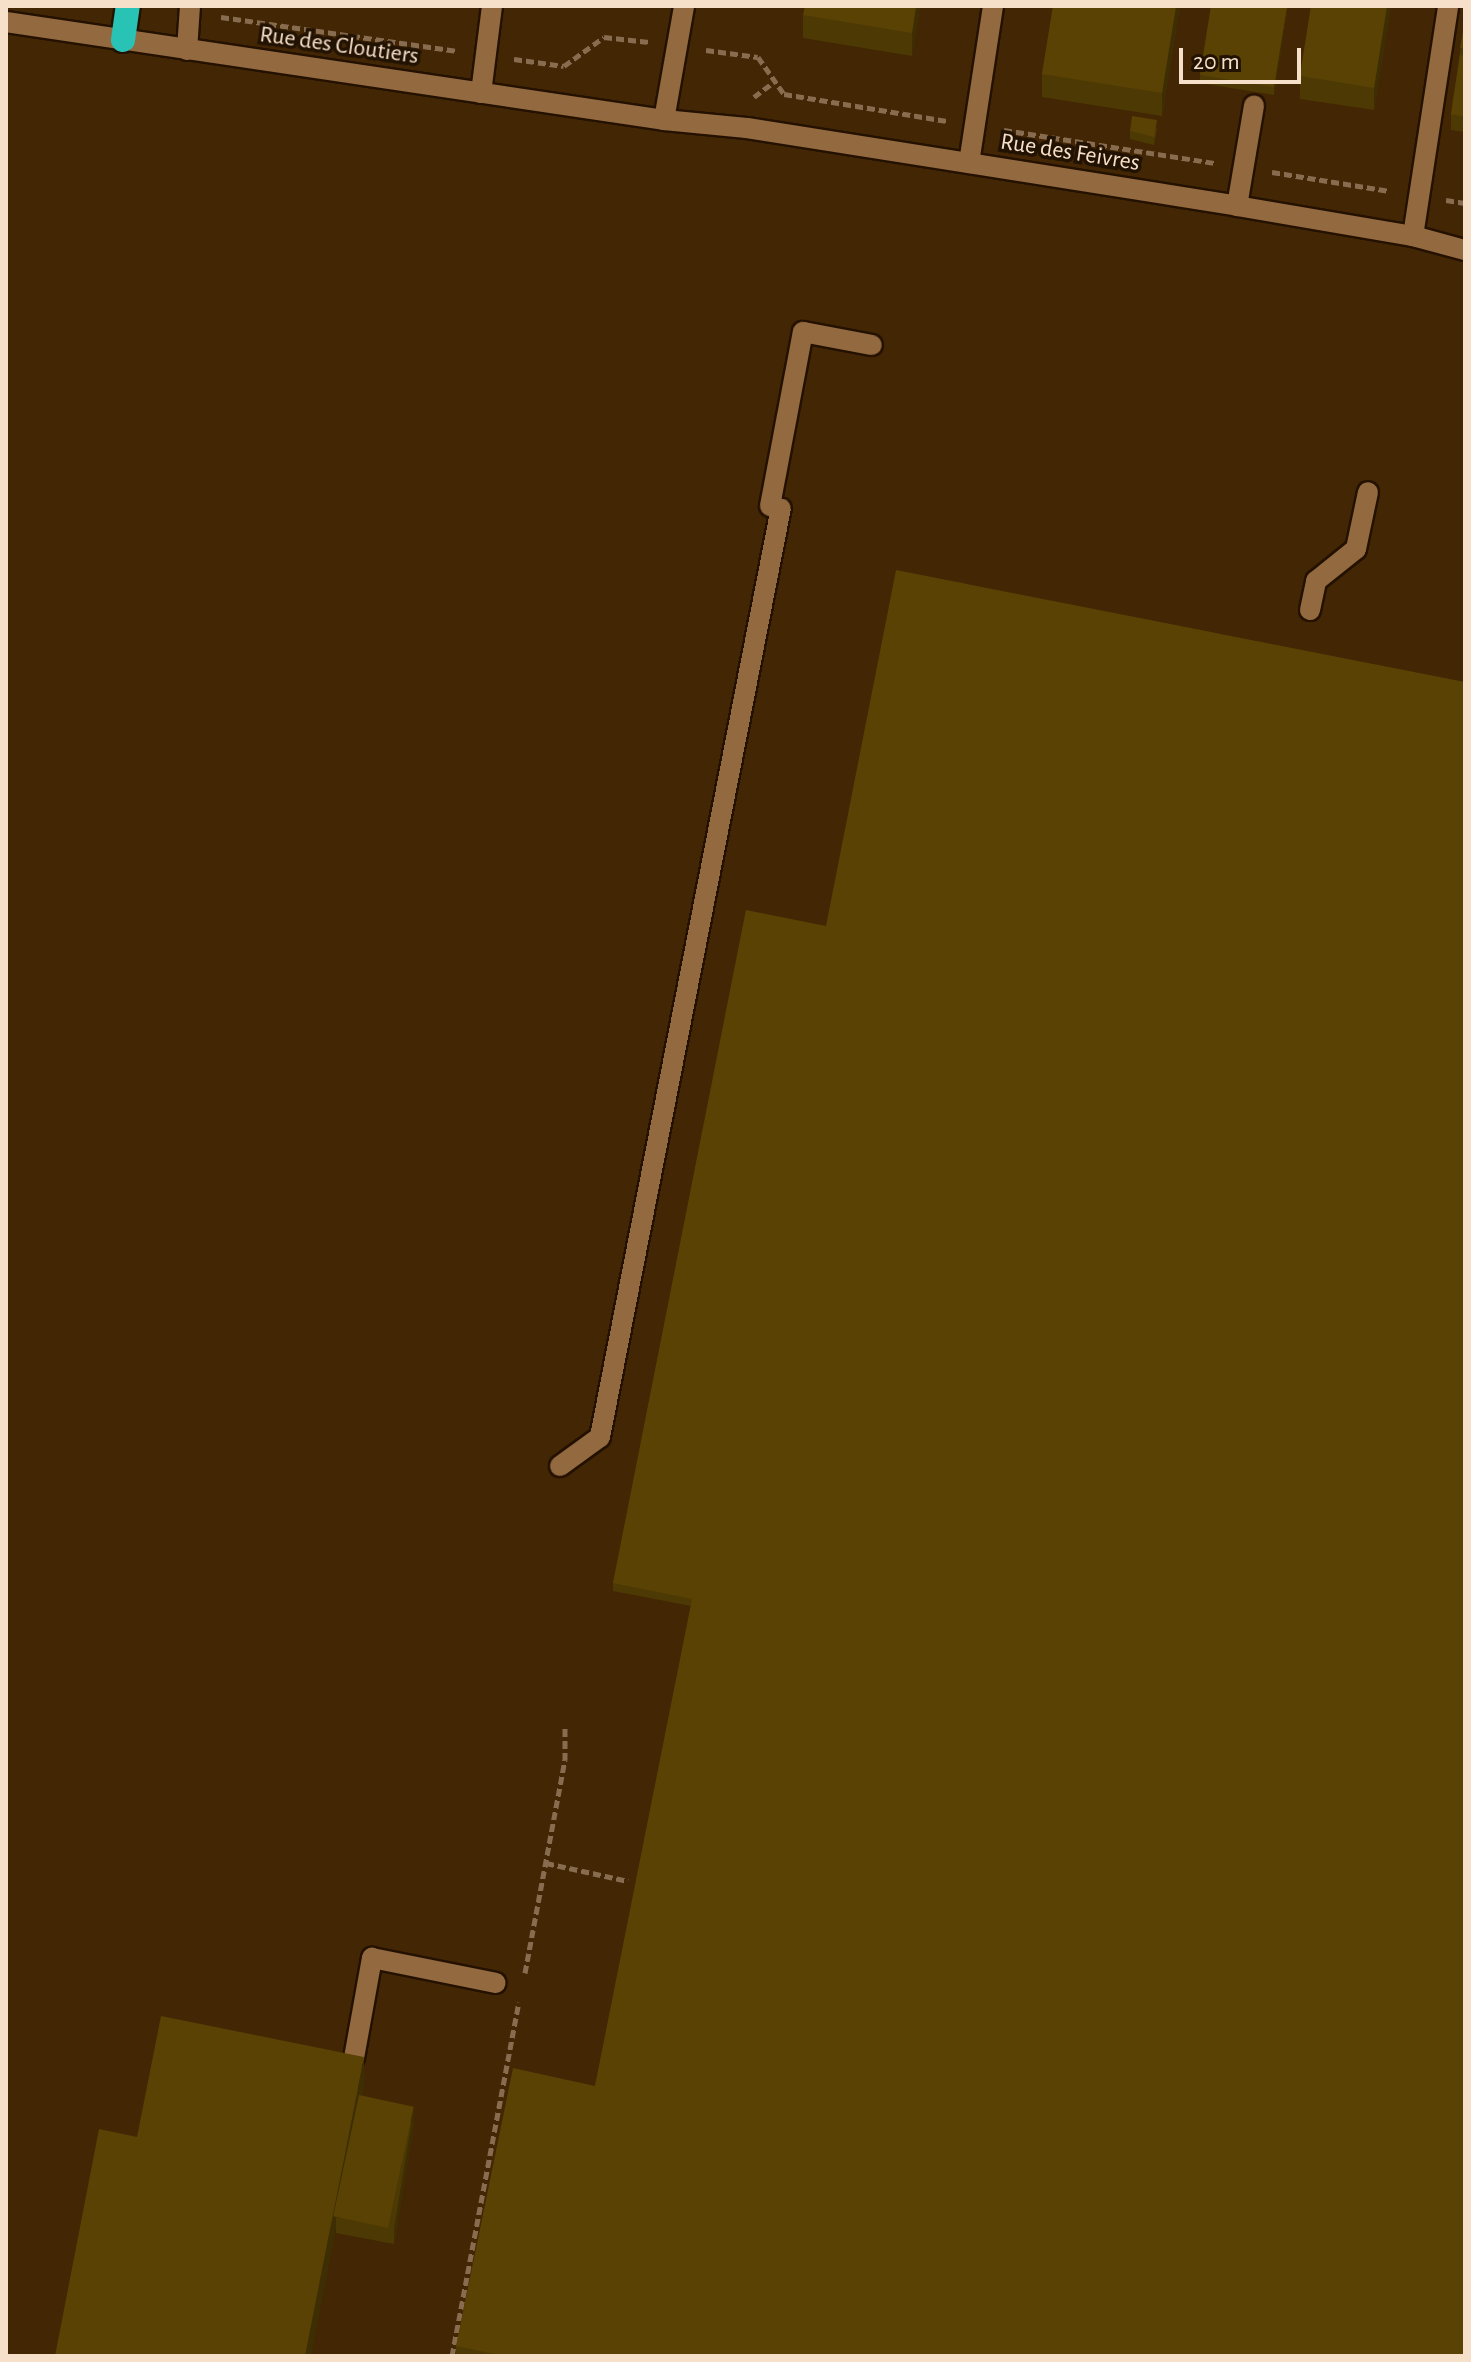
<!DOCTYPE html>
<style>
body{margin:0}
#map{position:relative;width:1471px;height:2362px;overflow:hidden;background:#432604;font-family:"Alegreya Sans",sans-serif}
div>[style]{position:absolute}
.path>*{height:5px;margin-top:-2.5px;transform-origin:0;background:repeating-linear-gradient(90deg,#876c4f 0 8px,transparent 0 12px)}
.roads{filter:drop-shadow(2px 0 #241100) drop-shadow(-2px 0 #241100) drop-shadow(0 2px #241100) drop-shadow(0 -2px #241100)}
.minor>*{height:20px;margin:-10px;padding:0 10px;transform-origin:10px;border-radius:10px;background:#936a3f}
.highway>*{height:24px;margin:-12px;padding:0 12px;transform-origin:12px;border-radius:12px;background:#29c3b6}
.wall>*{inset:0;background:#4d3903}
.shaded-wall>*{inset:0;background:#3e2e03}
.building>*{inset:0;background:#594204;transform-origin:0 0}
span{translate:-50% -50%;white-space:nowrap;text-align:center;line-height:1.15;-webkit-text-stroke:7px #221202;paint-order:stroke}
.street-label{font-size:24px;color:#f7e0ca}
.frame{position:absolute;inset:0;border:8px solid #f7e0ca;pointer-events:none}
.scale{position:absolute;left:1179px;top:48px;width:122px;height:36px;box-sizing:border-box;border:4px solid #f7e0ca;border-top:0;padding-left:10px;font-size:24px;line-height:28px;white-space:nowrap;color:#f7e0ca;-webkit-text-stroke:6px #221202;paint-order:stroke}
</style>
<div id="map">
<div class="path">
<div style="left:221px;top:17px;width:237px;rotate:8.2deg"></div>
<div style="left:706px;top:50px;width:52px;rotate:7.7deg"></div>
<div style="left:758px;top:57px;width:45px;rotate:54.9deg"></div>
<div style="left:784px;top:94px;width:165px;rotate:9.4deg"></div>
<div style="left:514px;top:59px;width:50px;rotate:8deg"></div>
<div style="left:564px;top:66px;width:49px;rotate:-35.9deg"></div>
<div style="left:604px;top:37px;width:45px;rotate:6.3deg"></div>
<div style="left:754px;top:97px;width:25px;rotate:-37deg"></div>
<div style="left:1004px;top:130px;width:214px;rotate:8.9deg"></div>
<div style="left:1272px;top:172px;width:119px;rotate:9.2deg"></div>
<div style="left:1446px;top:200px;width:19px;rotate:9deg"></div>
<div style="left:546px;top:1863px;width:84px;rotate:12.4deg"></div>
<div style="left:525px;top:1973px;width:217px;rotate:-79.4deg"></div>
<div style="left:565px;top:1760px;width:35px;rotate:-90deg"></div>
<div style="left:452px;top:2356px;width:360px;rotate:-79.3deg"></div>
</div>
<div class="roads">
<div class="minor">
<div style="left:6px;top:22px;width:665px;rotate:8.47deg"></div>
<div style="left:664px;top:120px;width:83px;rotate:5.5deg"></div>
<div style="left:747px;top:128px;width:496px;rotate:9deg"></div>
<div style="left:1237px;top:206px;width:179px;rotate:9.7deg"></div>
<div style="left:1413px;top:236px;width:54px;rotate:15.1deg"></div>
<div style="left:187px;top:50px;width:44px;rotate:-86.1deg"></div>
<div style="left:481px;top:93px;width:88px;rotate:-82.8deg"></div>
<div style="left:664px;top:120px;width:116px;rotate:-80deg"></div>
<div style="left:969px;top:163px;width:159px;rotate:-81.3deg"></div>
<div style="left:1237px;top:206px;width:102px;rotate:-80.4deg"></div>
<div style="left:1413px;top:236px;width:233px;rotate:-81.3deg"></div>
<div style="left:770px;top:506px;width:177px;rotate:-79.3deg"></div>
<div style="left:803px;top:332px;width:70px;rotate:10.7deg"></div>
<div style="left:1310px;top:610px;width:30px;rotate:-78deg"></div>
<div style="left:1316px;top:581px;width:51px;rotate:-38.7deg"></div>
<div style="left:1356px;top:549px;width:58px;rotate:-78.1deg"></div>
<div style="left:560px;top:1466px;width:49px;rotate:-35.9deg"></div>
<div style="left:600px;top:1437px;width:946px;rotate:-78.98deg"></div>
<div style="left:354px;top:2058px;width:102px;rotate:-79.8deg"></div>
<div style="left:372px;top:1958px;width:126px;rotate:11.4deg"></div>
</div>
<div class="highway">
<div style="left:123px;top:40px;width:34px;rotate:-82deg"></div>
</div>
</div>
<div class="wall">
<div style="clip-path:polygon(920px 6px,912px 56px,803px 38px,803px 15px)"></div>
<div style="clip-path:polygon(1053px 6px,1180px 6px,1162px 116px,1042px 97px,1042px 74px)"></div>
<div style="clip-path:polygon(1211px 6px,1288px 6px,1274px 95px,1200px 83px,1200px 75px)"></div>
<div style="clip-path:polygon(1311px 6px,1391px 6px,1374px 110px,1300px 99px,1300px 76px)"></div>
<div style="clip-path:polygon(1465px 19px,1465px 132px,1451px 130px,1451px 114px)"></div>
<div style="clip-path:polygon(1157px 128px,1154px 145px,1130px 139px,1130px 131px)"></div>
<div style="clip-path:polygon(746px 910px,1465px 2356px,467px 2356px,456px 2354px,456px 2346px,595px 2086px,691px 1606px,613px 1591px,613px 1583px)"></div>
<div style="clip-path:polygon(364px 2086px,362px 2096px,414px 2123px,394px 2244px,336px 2233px,336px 2229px,137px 2137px)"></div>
</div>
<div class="shaded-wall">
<div style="clip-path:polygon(916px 6px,920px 6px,912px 56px,912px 33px)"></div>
<div style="clip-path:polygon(1176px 6px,1180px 6px,1162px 116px,1162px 93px)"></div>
<div style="clip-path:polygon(1287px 6px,1288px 6px,1274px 95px,1274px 87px)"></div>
<div style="clip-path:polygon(1387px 6px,1391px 6px,1374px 110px,1374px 88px)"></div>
<div style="clip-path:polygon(364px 2057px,364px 2086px,338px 2218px,336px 2217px,336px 2229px,311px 2356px,305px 2356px)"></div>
<div style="clip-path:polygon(414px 2107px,414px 2123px,394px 2244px,394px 2229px)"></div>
</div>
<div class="building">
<div style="clip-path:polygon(805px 6px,916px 6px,912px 33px,803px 15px)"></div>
<div style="clip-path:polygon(1053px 6px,1176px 6px,1162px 93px,1042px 74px)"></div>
<div style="clip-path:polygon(1211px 6px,1287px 6px,1274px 87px,1200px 75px)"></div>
<div style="clip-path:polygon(1311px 6px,1387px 6px,1374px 88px,1300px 76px)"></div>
<div style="clip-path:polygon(1465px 19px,1465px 48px,1460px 48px)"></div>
<div style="clip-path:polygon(1460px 55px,1465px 56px,1465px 117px,1451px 114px)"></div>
<div style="clip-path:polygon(1132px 116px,1157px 120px,1154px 137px,1130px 131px)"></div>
<div style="clip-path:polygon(896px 570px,1465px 682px,1465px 2356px,503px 2356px,456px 2346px,513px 2068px,595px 2086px,692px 1599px,613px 1583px,746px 910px,826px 926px)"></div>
<div style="clip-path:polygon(161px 2016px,364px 2057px,305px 2356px,55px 2356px,99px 2129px,137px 2137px)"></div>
<div style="left:359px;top:2095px;width:56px;height:124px;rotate:12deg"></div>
</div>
<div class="street-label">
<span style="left:339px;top:46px;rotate:8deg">Rue des Cloutiers</span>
<span style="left:1070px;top:153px;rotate:9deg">Rue des Feivres</span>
</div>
<div class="frame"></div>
<div class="scale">20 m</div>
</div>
